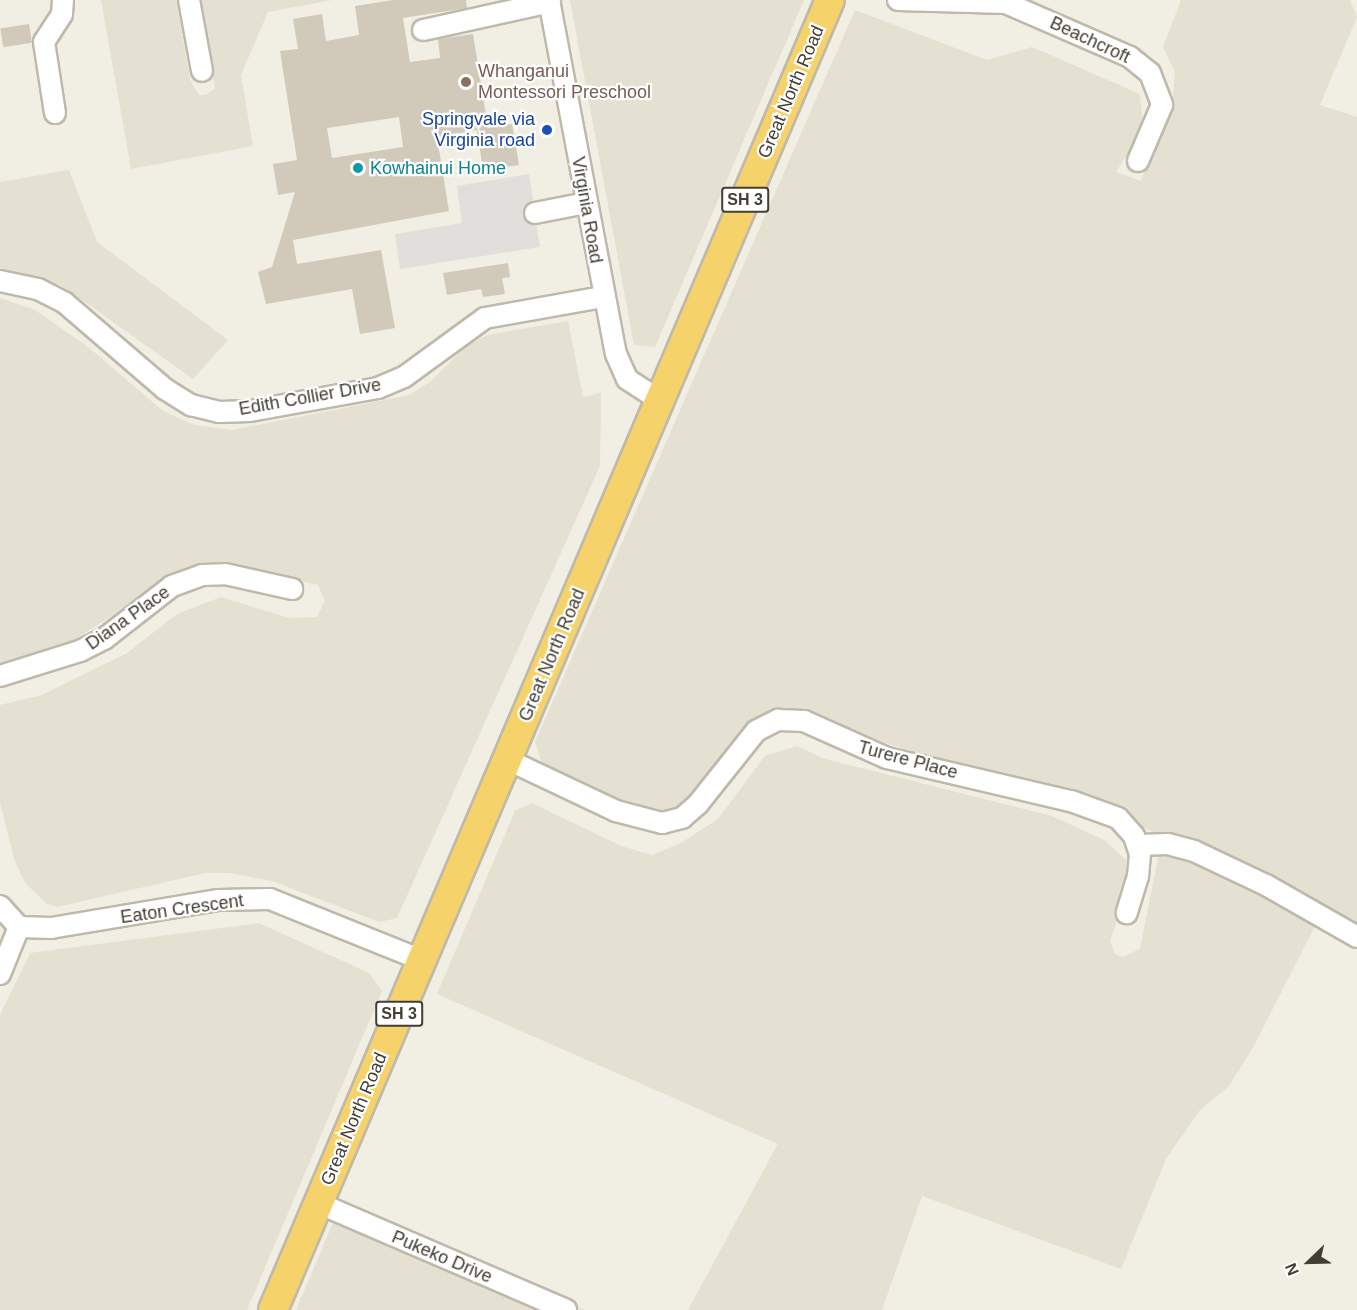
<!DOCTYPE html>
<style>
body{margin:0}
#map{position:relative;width:1357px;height:1310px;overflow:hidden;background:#f1eee3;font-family:Helvetica,sans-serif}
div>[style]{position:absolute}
.residential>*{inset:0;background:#e4e0d2}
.parking>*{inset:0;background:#e1dfdc}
.building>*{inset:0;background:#d1caba;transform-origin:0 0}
.roads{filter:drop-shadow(2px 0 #beb9aa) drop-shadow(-2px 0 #beb9aa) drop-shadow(0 2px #beb9aa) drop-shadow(0 -2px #beb9aa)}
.minor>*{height:20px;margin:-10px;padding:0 10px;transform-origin:10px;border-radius:10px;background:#fff}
.highway>*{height:28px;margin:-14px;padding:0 14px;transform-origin:14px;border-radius:14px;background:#f5d26a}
.dots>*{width:16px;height:16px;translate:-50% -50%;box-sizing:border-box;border:3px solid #fff;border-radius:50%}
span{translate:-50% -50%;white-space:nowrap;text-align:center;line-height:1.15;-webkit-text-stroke:4.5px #fff;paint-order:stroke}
.shield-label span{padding:2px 4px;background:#fff;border:2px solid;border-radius:4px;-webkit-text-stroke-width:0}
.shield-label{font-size:16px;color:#423e34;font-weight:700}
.street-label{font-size:18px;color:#423e34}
.education-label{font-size:18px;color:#785e54}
.left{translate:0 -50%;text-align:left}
.transit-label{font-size:18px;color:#164399}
.right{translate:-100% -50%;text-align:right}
.culture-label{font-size:18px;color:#0d838f}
.north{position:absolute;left:1279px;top:1232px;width:60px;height:60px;-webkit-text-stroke:4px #fff;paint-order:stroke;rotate:247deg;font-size:16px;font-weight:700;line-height:24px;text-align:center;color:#423e34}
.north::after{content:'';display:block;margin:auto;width:21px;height:27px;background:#423e34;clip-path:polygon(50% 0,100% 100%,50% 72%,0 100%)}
</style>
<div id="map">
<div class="residential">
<div style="clip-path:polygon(101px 0,176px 0,190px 80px,199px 95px,206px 95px,215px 88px,201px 0,332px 0,268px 12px,241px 75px,253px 146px,131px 169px)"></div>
<div style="clip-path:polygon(570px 0,804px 0,655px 347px,634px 345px)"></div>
<div style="clip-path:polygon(1181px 0,1350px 0,1357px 17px,1320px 105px,1357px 117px,1357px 930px,1320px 916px,1255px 1044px,1229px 1086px,1200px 1110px,1166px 1159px,1121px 1269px,922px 1196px,882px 1310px,688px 1310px,778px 1144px,437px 994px,515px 811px,532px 803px,621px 846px,652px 855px,681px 843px,718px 819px,765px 756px,797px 746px,825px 759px,1052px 816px,1104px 840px,1126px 860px,1133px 872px,1110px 941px,1115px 954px,1122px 957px,1140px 949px,1162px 837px,1110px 810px,819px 723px,747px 729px,679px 811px,656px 817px,545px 772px,535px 742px,855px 10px,987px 60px,1032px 47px,1140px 94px,1143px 129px,1116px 172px,1141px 181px,1173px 97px,1175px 72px,1163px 47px)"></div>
<div style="clip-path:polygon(69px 170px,97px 242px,228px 340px,193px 379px,61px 285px,0 269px,0 182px)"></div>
<div style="clip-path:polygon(0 298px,35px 310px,87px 346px,163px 411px,195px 425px,232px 430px,409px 395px,430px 382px,465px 347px,487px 335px,568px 321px,583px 397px,601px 393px,600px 466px,397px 918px,379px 922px,272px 881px,230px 873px,205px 873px,57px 907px,47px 904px,25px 883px,14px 859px,0 802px,0 705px,42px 695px,127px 653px,177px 614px,221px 597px,289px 618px,317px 617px,325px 601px,318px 585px,212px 562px,156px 588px,47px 657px,0 668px)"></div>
<div style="clip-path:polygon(259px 923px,369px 973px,382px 991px,247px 1310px,0 1310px,0 1015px,30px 953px)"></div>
<div style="clip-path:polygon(341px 1204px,585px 1310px,296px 1310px)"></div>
</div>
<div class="parking">
<div style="clip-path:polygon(529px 174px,540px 247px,400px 269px,395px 234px,462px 223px,457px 186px)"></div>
</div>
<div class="building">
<div style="clip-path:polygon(evenodd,393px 0,466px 0,467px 8px,403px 18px,410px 62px,440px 58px,438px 39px,473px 34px,488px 128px,512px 124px,519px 165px,483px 170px,477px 130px,437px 137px,449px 211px,293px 240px,297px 264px,381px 250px,395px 328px,360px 334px,352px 289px,266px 304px,258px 272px,272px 267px,295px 192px,278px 195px,273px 164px,297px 160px,280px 51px,298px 49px,293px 19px,322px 14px,326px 41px,359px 35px,355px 6px,393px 0,399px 117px,403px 147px,332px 158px,327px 128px,399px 117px)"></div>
<div style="left:29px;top:24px;width:19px;height:29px;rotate:81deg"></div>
<div style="clip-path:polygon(508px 263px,510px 277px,502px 278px,505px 294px,483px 297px,481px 289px,447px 295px,443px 273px)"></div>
</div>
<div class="roads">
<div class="minor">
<div style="left:189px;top:0;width:72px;rotate:79.6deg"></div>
<div style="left:549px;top:0;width:360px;rotate:79.3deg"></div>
<div style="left:616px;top:354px;width:27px;rotate:66deg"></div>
<div style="left:627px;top:379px;width:38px;rotate:33deg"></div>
<div style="left:898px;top:0;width:108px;rotate:1.6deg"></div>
<div style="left:1006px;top:3px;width:135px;rotate:23.5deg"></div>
<div style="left:1130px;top:57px;width:26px;rotate:39deg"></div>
<div style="left:1150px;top:73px;width:34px;rotate:69deg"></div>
<div style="left:1162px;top:105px;width:61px;rotate:113.2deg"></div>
<div style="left:423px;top:30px;width:130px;rotate:-12.4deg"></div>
<div style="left:55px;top:113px;width:72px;rotate:-98.8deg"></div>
<div style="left:44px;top:42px;width:33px;rotate:-57deg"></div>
<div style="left:62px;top:14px;width:14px;rotate:-86deg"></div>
<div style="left:535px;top:213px;width:52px;rotate:-11.1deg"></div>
<div style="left:0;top:281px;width:39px;rotate:12deg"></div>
<div style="left:38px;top:289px;width:30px;rotate:27deg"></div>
<div style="left:65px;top:303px;width:132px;rotate:40.7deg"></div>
<div style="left:165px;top:389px;width:31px;rotate:32deg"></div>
<div style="left:191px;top:405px;width:29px;rotate:14deg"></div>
<div style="left:219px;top:412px;width:31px;rotate:-2deg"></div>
<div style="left:250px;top:411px;width:130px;rotate:-10.2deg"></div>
<div style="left:378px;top:388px;width:28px;rotate:-23deg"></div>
<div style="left:404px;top:377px;width:100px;rotate:-36.1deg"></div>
<div style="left:485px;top:318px;width:120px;rotate:-10.1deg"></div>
<div style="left:0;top:676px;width:84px;rotate:-17.4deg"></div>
<div style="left:80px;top:651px;width:27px;rotate:-27deg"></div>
<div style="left:104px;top:639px;width:86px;rotate:-37.9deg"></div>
<div style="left:172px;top:586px;width:32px;rotate:-20deg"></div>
<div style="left:202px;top:575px;width:23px;rotate:-2deg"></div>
<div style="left:225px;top:574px;width:69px;rotate:12.6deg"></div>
<div style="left:506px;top:759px;width:122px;rotate:25.3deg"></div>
<div style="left:616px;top:811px;width:48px;rotate:14.6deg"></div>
<div style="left:662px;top:823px;width:21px;rotate:-14deg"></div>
<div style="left:682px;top:818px;width:21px;rotate:-41deg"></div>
<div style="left:698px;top:804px;width:93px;rotate:-51.5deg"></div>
<div style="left:756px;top:731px;width:25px;rotate:-27deg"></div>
<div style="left:778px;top:720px;width:26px;rotate:2deg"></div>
<div style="left:804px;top:721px;width:91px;rotate:24deg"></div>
<div style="left:887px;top:758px;width:189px;rotate:13.2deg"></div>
<div style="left:1071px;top:801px;width:50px;rotate:19.9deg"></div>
<div style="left:1118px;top:818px;width:24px;rotate:48deg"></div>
<div style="left:1134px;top:836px;width:19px;rotate:72deg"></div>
<div style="left:1140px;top:854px;width:22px;rotate:95deg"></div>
<div style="left:1138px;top:876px;width:39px;rotate:107deg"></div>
<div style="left:1139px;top:845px;width:29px;rotate:-2deg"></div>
<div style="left:1168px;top:844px;width:27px;rotate:15deg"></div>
<div style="left:1194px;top:851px;width:80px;rotate:25.3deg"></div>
<div style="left:1266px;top:885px;width:105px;rotate:29.7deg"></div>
<div style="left:0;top:906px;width:28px;rotate:48deg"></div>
<div style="left:0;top:974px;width:51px;rotate:-68deg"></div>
<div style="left:19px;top:927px;width:32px;rotate:2deg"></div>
<div style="left:51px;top:928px;width:170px;rotate:-9.5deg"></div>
<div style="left:219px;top:900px;width:51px;rotate:-1.1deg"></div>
<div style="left:270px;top:899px;width:164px;rotate:21.9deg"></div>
<div style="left:318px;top:1203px;width:270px;rotate:23.3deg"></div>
</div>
<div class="highway">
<div style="left:273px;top:1310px;width:1423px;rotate:-66.97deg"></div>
</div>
</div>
<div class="dots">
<div style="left:466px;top:82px;background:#8d6e63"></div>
<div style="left:547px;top:130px;background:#1a4fb4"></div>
<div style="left:358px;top:168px;background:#0f9aa8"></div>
</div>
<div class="shield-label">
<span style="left:745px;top:200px">SH 3</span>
<span style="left:399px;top:1014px">SH 3</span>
</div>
<div class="street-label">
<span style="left:1090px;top:40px;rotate:25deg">Beachcroft</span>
<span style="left:791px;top:92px;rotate:-67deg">Great North Road</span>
<span style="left:587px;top:210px;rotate:80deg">Virginia Road</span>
<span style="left:310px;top:397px;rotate:-10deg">Edith Collier Drive</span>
<span style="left:128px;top:618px;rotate:-35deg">Diana Place</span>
<span style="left:552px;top:655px;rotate:-67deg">Great North Road</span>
<span style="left:908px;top:760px;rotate:15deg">Turere Place</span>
<span style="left:182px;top:909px;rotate:-8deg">Eaton Crescent</span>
<span style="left:354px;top:1119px;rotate:-67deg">Great North Road</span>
<span style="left:442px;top:1257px;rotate:23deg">Pukeko Drive</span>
</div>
<div class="education-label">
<span class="left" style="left:478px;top:82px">Whanganui<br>Montessori Preschool</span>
</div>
<div class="transit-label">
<span class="right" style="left:535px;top:130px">Springvale via<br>Virginia road</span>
</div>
<div class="culture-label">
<span class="left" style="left:370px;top:168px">Kowhainui Home</span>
</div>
<div class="north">N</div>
</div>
